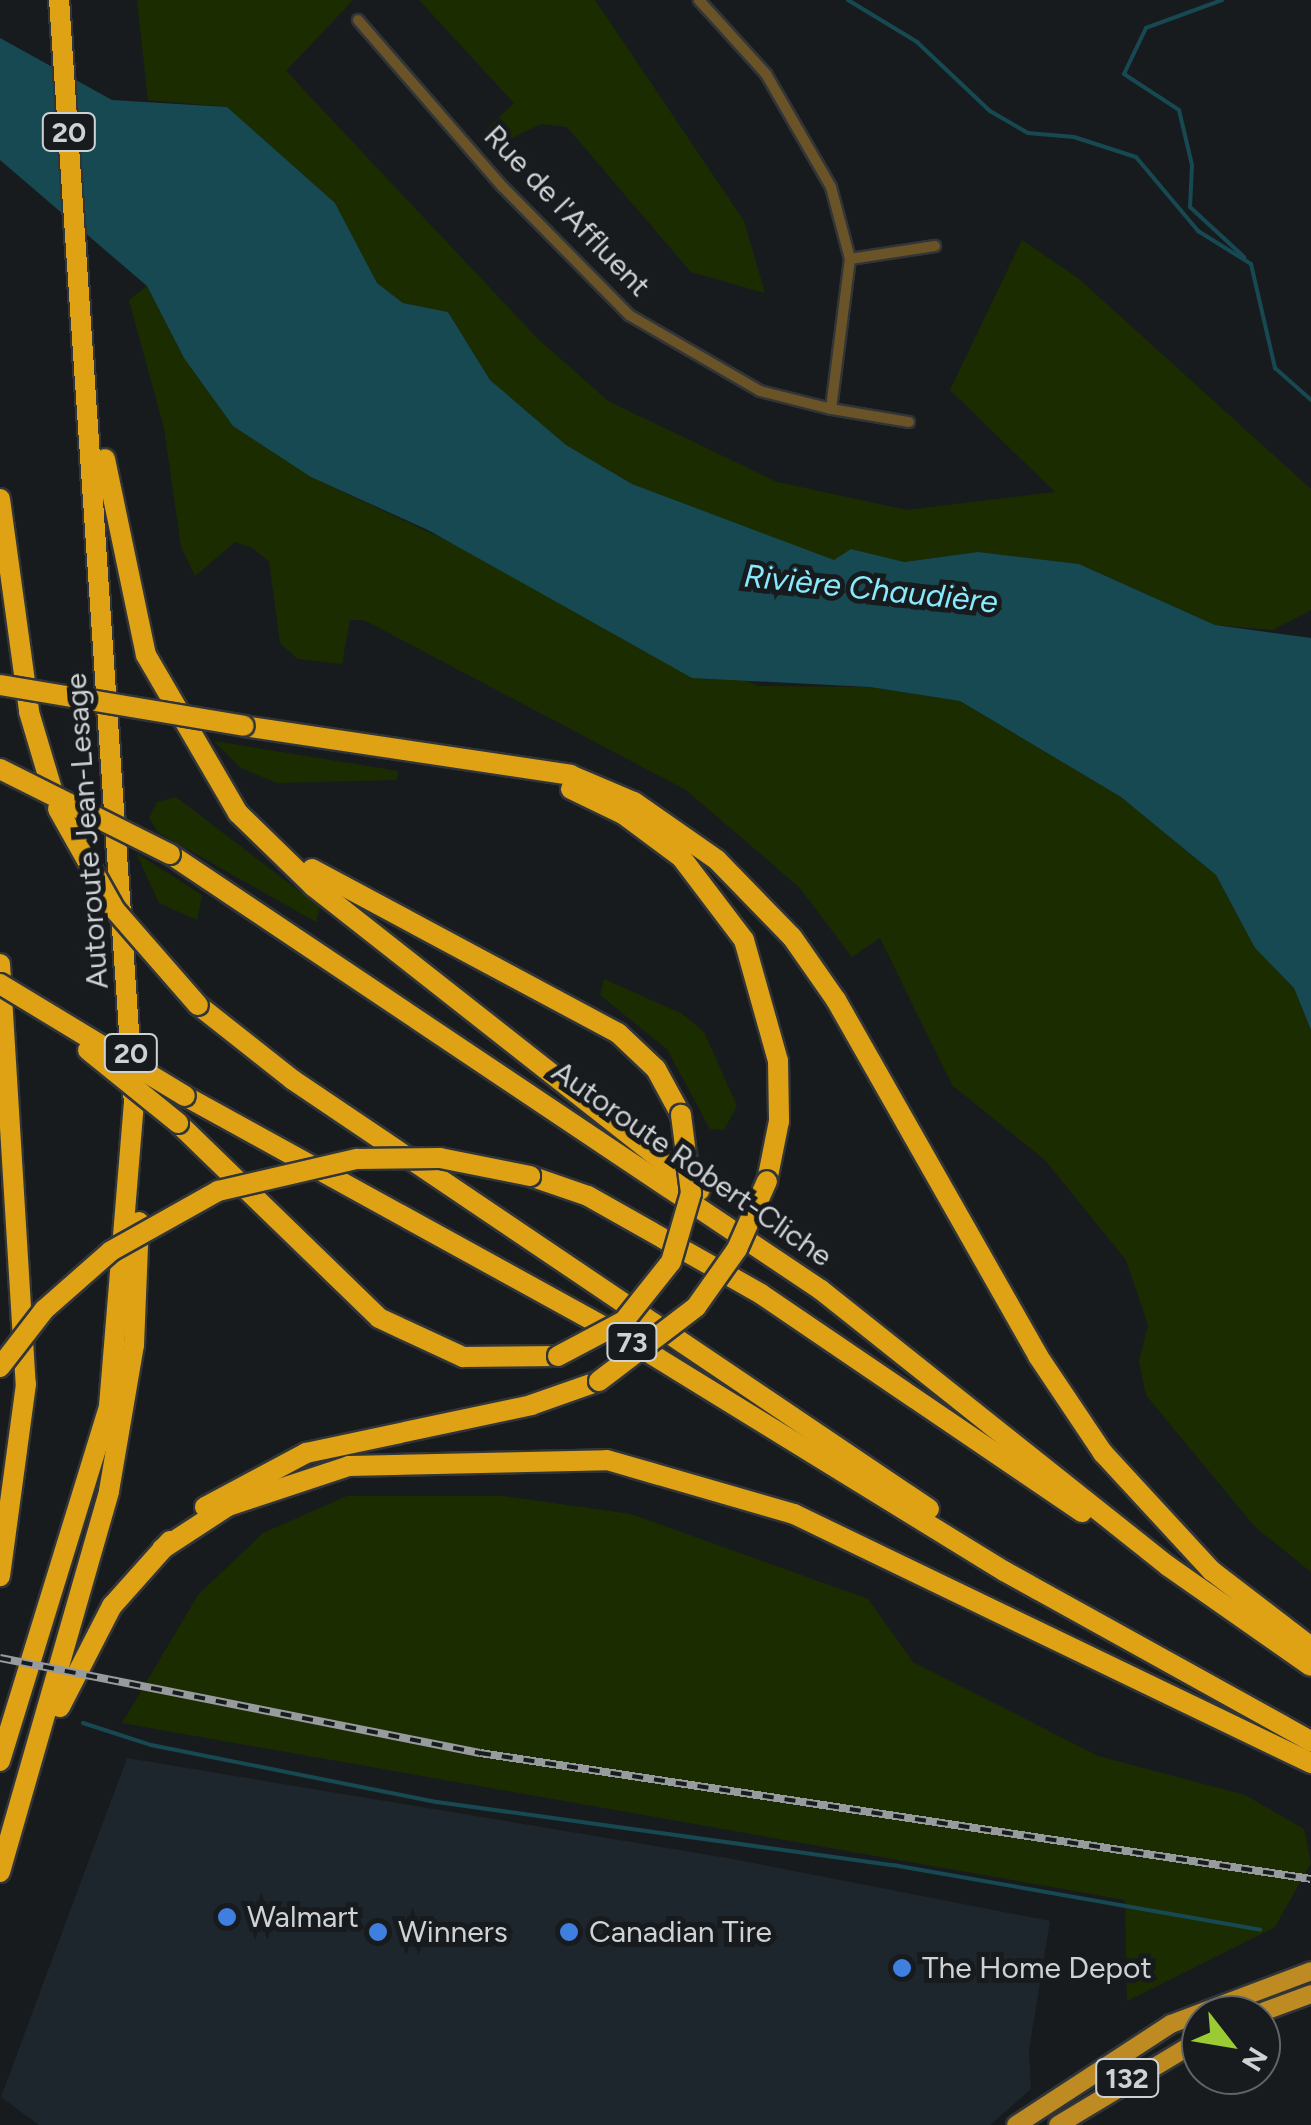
<!DOCTYPE html>
<meta charset="utf-8">
<style>
body{margin:0}
#map{position:relative;width:1311px;height:2125px;overflow:hidden;background:#181b1e;font-family:Figtree,sans-serif}
div>[style]{position:absolute}
.built>*{inset:0;background:#1d262c}
.green>*{inset:0;background:#1b2c00}
.water>*{inset:0;background:#164952}
.stream>*{height:4px;margin:-2px;padding:0 2px;transform-origin:2px;border-radius:2px;background:#164952}
.roads{filter:drop-shadow(2px 0 #323537) drop-shadow(-2px 0 #323537) drop-shadow(0 2px #323537) drop-shadow(0 -2px #323537)}
.minor>*{height:10px;margin:-5px;padding:0 5px;transform-origin:5px;border-radius:5px;background:#6b5328}
.primary>*{height:18px;margin:-9px;padding:0 9px;transform-origin:9px;border-radius:9px;background:#bd8b22}
.motorway>*{height:20px;margin:-10px;padding:0 10px;transform-origin:10px;border-radius:10px;background:#dea214}
.rail>*{height:8px;margin-top:-4px;transform-origin:0;background:repeating-linear-gradient(90deg,#181b1e 0 11px,#989b9d 0 22px);box-sizing:border-box;border-block:2px solid #989b9d}
.bridges{filter:drop-shadow(2px 0 #323537) drop-shadow(-2px 0 #323537) drop-shadow(0 2px #323537) drop-shadow(0 -2px #323537)}
.motorway-bridge>*{height:20px;margin:-10px;padding:0 10px;transform-origin:10px;border-radius:10px;background:#dea214}
.dots>*{width:28px;height:28px;translate:-50% -50%;box-sizing:border-box;border:5px solid #181b1e;border-radius:50%}
span{translate:-50% -50%;white-space:nowrap;text-align:center;line-height:1.15;-webkit-text-stroke:10px #181b1e;paint-order:stroke}
.shield-label span{padding:2px 8px;background:#181b1e;border:2px solid;border-radius:8px;-webkit-text-stroke-width:0}
.shield-label{font-size:28px;color:#cfd2d4;font-weight:700}
.street-label{font-size:30px;color:#cfd2d4}
.poi-label{font-size:30px;color:#cfd2d4}
.left{translate:0 -50%;text-align:left}
.water-label{font-size:32px;color:#87ebfd;font-style:italic}
.north{position:absolute;left:1181px;top:1995px;width:100px;height:100px;box-sizing:border-box;background:#181b1e;border:2px solid #616467;border-radius:50%;rotate:121deg;font-size:28px;font-weight:700;line-height:40px;text-align:center;color:#cfd2d4}
.north::after{content:'';display:block;margin:auto;width:35px;height:45px;background:#9acb34;clip-path:polygon(50% 0,100% 100%,50% 72%,0 100%)}
</style>
<div id="map">
<div class="built">
<div style="clip-path:polygon(127px 1758px,733px 1859px,1050px 1921px,1029px 2050px,1031px 2089px,990px 2125px,39px 2125px,1px 2097px)"></div>
</div>
<div class="green">
<div style="clip-path:polygon(137px 0,353px 0,286px 71px,536px 337px,608px 401px,777px 482px,907px 510px,1055px 492px,950px 390px,1022px 240px,1079px 279px,1311px 489px,1311px 610px,1273px 630px,1215px 625px,1079px 564px,978px 552px,904px 562px,851px 549px,834px 561px,632px 484px,566px 445px,490px 380px,448px 312px,403px 303px,377px 283px,335px 203px,227px 107px,148px 100px)"></div>
<div style="clip-path:polygon(419px 0,595px 0,744px 221px,765px 293px,691px 272px,567px 127px,541px 124px,497px 145px,486px 130px,514px 103px)"></div>
<div style="clip-path:polygon(147px 286px,184px 358px,311px 477px,758px 686px,870px 687px,960px 701px,1121px 797px,1216px 875px,1255px 948px,1294px 988px,1311px 1030px,1311px 1572px,1255px 1527px,1146px 1395px,1139px 1361px,1148px 1325px,1126px 1260px,1045px 1160px,952px 1085px,880px 938px,852px 957px,800px 888px,686px 790px,364px 620px,350px 620px,342px 664px,298px 659px,280px 643px,269px 561px,252px 548px,235px 542px,195px 576px,181px 546px,164px 428px,129px 300px)"></div>
<div style="clip-path:polygon(214px 741px,398px 771px,397px 780px,277px 783px,241px 768px)"></div>
<div style="clip-path:polygon(176px 797px,320px 907px,316px 922px,159px 833px,149px 818px,157px 802px)"></div>
<div style="clip-path:polygon(136px 853px,202px 895px,197px 920px,159px 903px)"></div>
<div style="clip-path:polygon(604px 979px,682px 1014px,704px 1032px,737px 1106px,724px 1130px,710px 1129px,667px 1049px,600px 995px)"></div>
<div style="clip-path:polygon(347px 1496px,502px 1496px,631px 1514px,868px 1599px,913px 1662px,1098px 1756px,1245px 1795px,1304px 1829px,1311px 1863px,1275px 1927px,1127px 2001px,1125px 1900px,122px 1723px,198px 1595px,263px 1533px)"></div>
</div>
<div class="water">
<div style="clip-path:polygon(0 38px,112px 100px,227px 107px,335px 203px,377px 283px,403px 303px,448px 312px,490px 380px,566px 445px,632px 484px,834px 560px,851px 549px,904px 562px,978px 552px,1079px 564px,1215px 625px,1311px 638px,1311px 1030px,1294px 988px,1255px 948px,1216px 875px,1121px 797px,960px 701px,870px 687px,692px 678px,428px 530px,311px 477px,233px 426px,184px 358px,147px 286px,0 160px)"></div>
</div>
<div class="stream">
<div style="left:848px;top:0;width:81px;rotate:31.3deg"></div>
<div style="left:917px;top:42px;width:100px;rotate:43.4deg"></div>
<div style="left:990px;top:111px;width:44px;rotate:30.1deg"></div>
<div style="left:1028px;top:133px;width:46px;rotate:5deg"></div>
<div style="left:1074px;top:137px;width:65px;rotate:17.9deg"></div>
<div style="left:1136px;top:157px;width:97px;rotate:50deg"></div>
<div style="left:1198px;top:231px;width:62px;rotate:31.9deg"></div>
<div style="left:1251px;top:264px;width:107px;rotate:77deg"></div>
<div style="left:1275px;top:368px;width:48px;rotate:41.6deg"></div>
<div style="left:1222px;top:0;width:81px;rotate:159.8deg"></div>
<div style="left:1146px;top:28px;width:51px;rotate:115.6deg"></div>
<div style="left:1124px;top:74px;width:66px;rotate:33.2deg"></div>
<div style="left:1179px;top:110px;width:57px;rotate:76.7deg"></div>
<div style="left:1192px;top:165px;width:42px;rotate:92.7deg"></div>
<div style="left:1190px;top:207px;width:74px;rotate:42.8deg"></div>
<div style="left:83px;top:1723px;width:71px;rotate:17.9deg"></div>
<div style="left:151px;top:1745px;width:292px;rotate:11.3deg"></div>
<div style="left:437px;top:1802px;width:460px;rotate:7.9deg"></div>
<div style="left:893px;top:1865px;width:373px;rotate:10deg"></div>
</div>
<div class="roads">
<div class="minor">
<div style="left:358px;top:20px;width:220px;rotate:49.1deg"></div>
<div style="left:502px;top:186px;width:181px;rotate:45.4deg"></div>
<div style="left:629px;top:315px;width:151px;rotate:30.1deg"></div>
<div style="left:760px;top:391px;width:73px;rotate:14.2deg"></div>
<div style="left:831px;top:409px;width:151px;rotate:-82.8deg"></div>
<div style="left:850px;top:259px;width:74px;rotate:-104.8deg"></div>
<div style="left:831px;top:187px;width:130px;rotate:-119.9deg"></div>
<div style="left:766px;top:74px;width:100px;rotate:-132.2deg"></div>
<div style="left:850px;top:259px;width:86px;rotate:-8.7deg"></div>
<div style="left:831px;top:409px;width:79px;rotate:9.5deg"></div>
</div>
<div class="primary">
<div style="left:1254px;top:2015px;width:61px;rotate:-20.2deg"></div>
<div style="left:1016px;top:2125px;width:185px;rotate:-33.1deg"></div>
<div style="left:1171px;top:2024px;width:150px;rotate:-20.7deg"></div>
<div style="left:1058px;top:2125px;width:167px;rotate:-31deg"></div>
</div>
<div class="motorway">
<div style="left:105px;top:459px;width:200px;rotate:78.2deg"></div>
<div style="left:146px;top:655px;width:183px;rotate:59.8deg"></div>
<div style="left:238px;top:813px;width:105px;rotate:44.2deg"></div>
<div style="left:313px;top:886px;width:492px;rotate:38.2deg"></div>
<div style="left:0;top:499px;width:215px;rotate:82.2deg"></div>
<div style="left:29px;top:712px;width:98px;rotate:73.4deg"></div>
<div style="left:244px;top:726px;width:330px;rotate:8.5deg"></div>
<div style="left:570px;top:775px;width:69px;rotate:22.9deg"></div>
<div style="left:634px;top:802px;width:101px;rotate:34.9deg"></div>
<div style="left:717px;top:860px;width:107px;rotate:45.8deg"></div>
<div style="left:792px;top:937px;width:77px;rotate:55.1deg"></div>
<div style="left:836px;top:1000px;width:409px;rotate:60.4deg"></div>
<div style="left:1038px;top:1356px;width:117px;rotate:56.2deg"></div>
<div style="left:1103px;top:1453px;width:161px;rotate:47.3deg"></div>
<div style="left:1212px;top:1571px;width:125px;rotate:37.5deg"></div>
<div style="left:571px;top:789px;width:58px;rotate:25.7deg"></div>
<div style="left:623px;top:814px;width:72px;rotate:36.6deg"></div>
<div style="left:681px;top:857px;width:104px;rotate:52.8deg"></div>
<div style="left:744px;top:940px;width:126px;rotate:74.3deg"></div>
<div style="left:778px;top:1061px;width:60px;rotate:89deg"></div>
<div style="left:779px;top:1121px;width:61px;rotate:101.3deg"></div>
<div style="left:170px;top:854px;width:784px;rotate:33.81deg"></div>
<div style="left:821px;top:1290px;width:443px;rotate:38.5deg"></div>
<div style="left:1168px;top:1566px;width:174px;rotate:35deg"></div>
<div style="left:312px;top:869px;width:347px;rotate:28.2deg"></div>
<div style="left:618px;top:1033px;width:52px;rotate:43.5deg"></div>
<div style="left:656px;top:1069px;width:52px;rotate:61.5deg"></div>
<div style="left:0;top:964px;width:421px;rotate:86.5deg"></div>
<div style="left:26px;top:1384px;width:194px;rotate:97.7deg"></div>
<div style="left:198px;top:1005px;width:121px;rotate:38.3deg"></div>
<div style="left:293px;top:1080px;width:767px;rotate:34deg"></div>
<div style="left:185px;top:1096px;width:508px;rotate:28.84deg"></div>
<div style="left:630px;top:1341px;width:439px;rotate:31.6deg"></div>
<div style="left:1004px;top:1571px;width:351px;rotate:29deg"></div>
<div style="left:178px;top:1123px;width:280px;rotate:44.1deg"></div>
<div style="left:379px;top:1318px;width:93px;rotate:24.9deg"></div>
<div style="left:463px;top:1357px;width:95px;rotate:-0.6deg"></div>
<div style="left:530px;top:1176px;width:61px;rotate:19deg"></div>
<div style="left:588px;top:1196px;width:199px;rotate:29.5deg"></div>
<div style="left:761px;top:1294px;width:388px;rotate:34.2deg"></div>
<div style="left:205px;top:1507px;width:115px;rotate:-28.1deg"></div>
<div style="left:306px;top:1453px;width:230px;rotate:-12deg"></div>
<div style="left:531px;top:1405px;width:72px;rotate:-19.4deg"></div>
<div style="left:162px;top:1549px;width:79px;rotate:-33.1deg"></div>
<div style="left:228px;top:1506px;width:127px;rotate:-18.3deg"></div>
<div style="left:349px;top:1466px;width:258px;rotate:-1.3deg"></div>
<div style="left:607px;top:1460px;width:195px;rotate:16.1deg"></div>
<div style="left:794px;top:1514px;width:574px;rotate:25.72deg"></div>
<div style="left:60px;top:1707px;width:114px;rotate:-62.8deg"></div>
<div style="left:112px;top:1606px;width:87px;rotate:-48.3deg"></div>
<div style="left:0;top:1761px;width:371px;rotate:-72.9deg"></div>
<div style="left:109px;top:1406px;width:302px;rotate:-85.3deg"></div>
<div style="left:134px;top:1105px;width:1108px;rotate:-93.88deg"></div>
<div style="left:0;top:1872px;width:396px;rotate:-74deg"></div>
<div style="left:109px;top:1491px;width:148px;rotate:-80.3deg"></div>
<div style="left:134px;top:1345px;width:123px;rotate:-87.7deg"></div>
</div>
</div>
<div class="rail">
<div style="left:0;top:1658px;width:489px;rotate:11.2deg"></div>
<div style="left:480px;top:1753px;width:840px;rotate:8.62deg"></div>
</div>
<div class="bridges">
<div class="motorway-bridge">
<div style="left:0;top:685px;width:247px;rotate:9.5deg"></div>
<div style="left:0;top:769px;width:190px;rotate:26.6deg"></div>
<div style="left:58px;top:809px;width:116px;rotate:60.6deg"></div>
<div style="left:115px;top:910px;width:126px;rotate:48.9deg"></div>
<div style="left:0;top:984px;width:216px;rotate:31.2deg"></div>
<div style="left:88px;top:1050px;width:116px;rotate:39deg"></div>
<div style="left:558px;top:1356px;width:75px;rotate:-27.9deg"></div>
<div style="left:624px;top:1321px;width:75px;rotate:-51.5deg"></div>
<div style="left:671px;top:1262px;width:72px;rotate:-73.8deg"></div>
<div style="left:691px;top:1193px;width:79px;rotate:-97.3deg"></div>
<div style="left:0;top:1367px;width:72px;rotate:-52.3deg"></div>
<div style="left:44px;top:1310px;width:89px;rotate:-41.4deg"></div>
<div style="left:111px;top:1251px;width:123px;rotate:-29.3deg"></div>
<div style="left:218px;top:1191px;width:143px;rotate:-13deg"></div>
<div style="left:357px;top:1159px;width:83px;rotate:-0.7deg"></div>
<div style="left:440px;top:1158px;width:92px;rotate:11.3deg"></div>
<div style="left:599px;top:1381px;width:122px;rotate:-37.3deg"></div>
<div style="left:696px;top:1307px;width:71px;rotate:-54.7deg"></div>
<div style="left:737px;top:1249px;width:74px;rotate:-66.2deg"></div>
</div>
</div>
<div class="dots">
<div style="left:227px;top:1917px;background:#3f7fe0"></div>
<div style="left:378px;top:1932px;background:#3f7fe0"></div>
<div style="left:569px;top:1932px;background:#3f7fe0"></div>
<div style="left:902px;top:1968px;background:#3f7fe0"></div>
</div>
<div class="shield-label">
<span style="left:69px;top:132px">20</span>
<span style="left:131px;top:1053px">20</span>
<span style="left:632px;top:1342px">73</span>
<span style="left:1127px;top:2078px">132</span>
</div>
<div class="street-label">
<span style="left:567px;top:211px;rotate:46deg">Rue de l'Affluent</span>
<span style="left:87px;top:831px;rotate:-94deg">Autoroute Jean-Lesage</span>
<span style="left:692px;top:1164px;rotate:35deg">Autoroute Robert-Cliche</span>
</div>
<div class="poi-label">
<span class="left" style="left:247px;top:1917px">Walmart</span>
<span class="left" style="left:398px;top:1932px">Winners</span>
<span class="left" style="left:589px;top:1932px">Canadian Tire</span>
<span class="left" style="left:922px;top:1968px">The Home Depot</span>
</div>
<div class="water-label">
<span style="left:871px;top:589px;rotate:6deg">Rivière Chaudière</span>
</div>
<div class="north">N</div>
</div>
